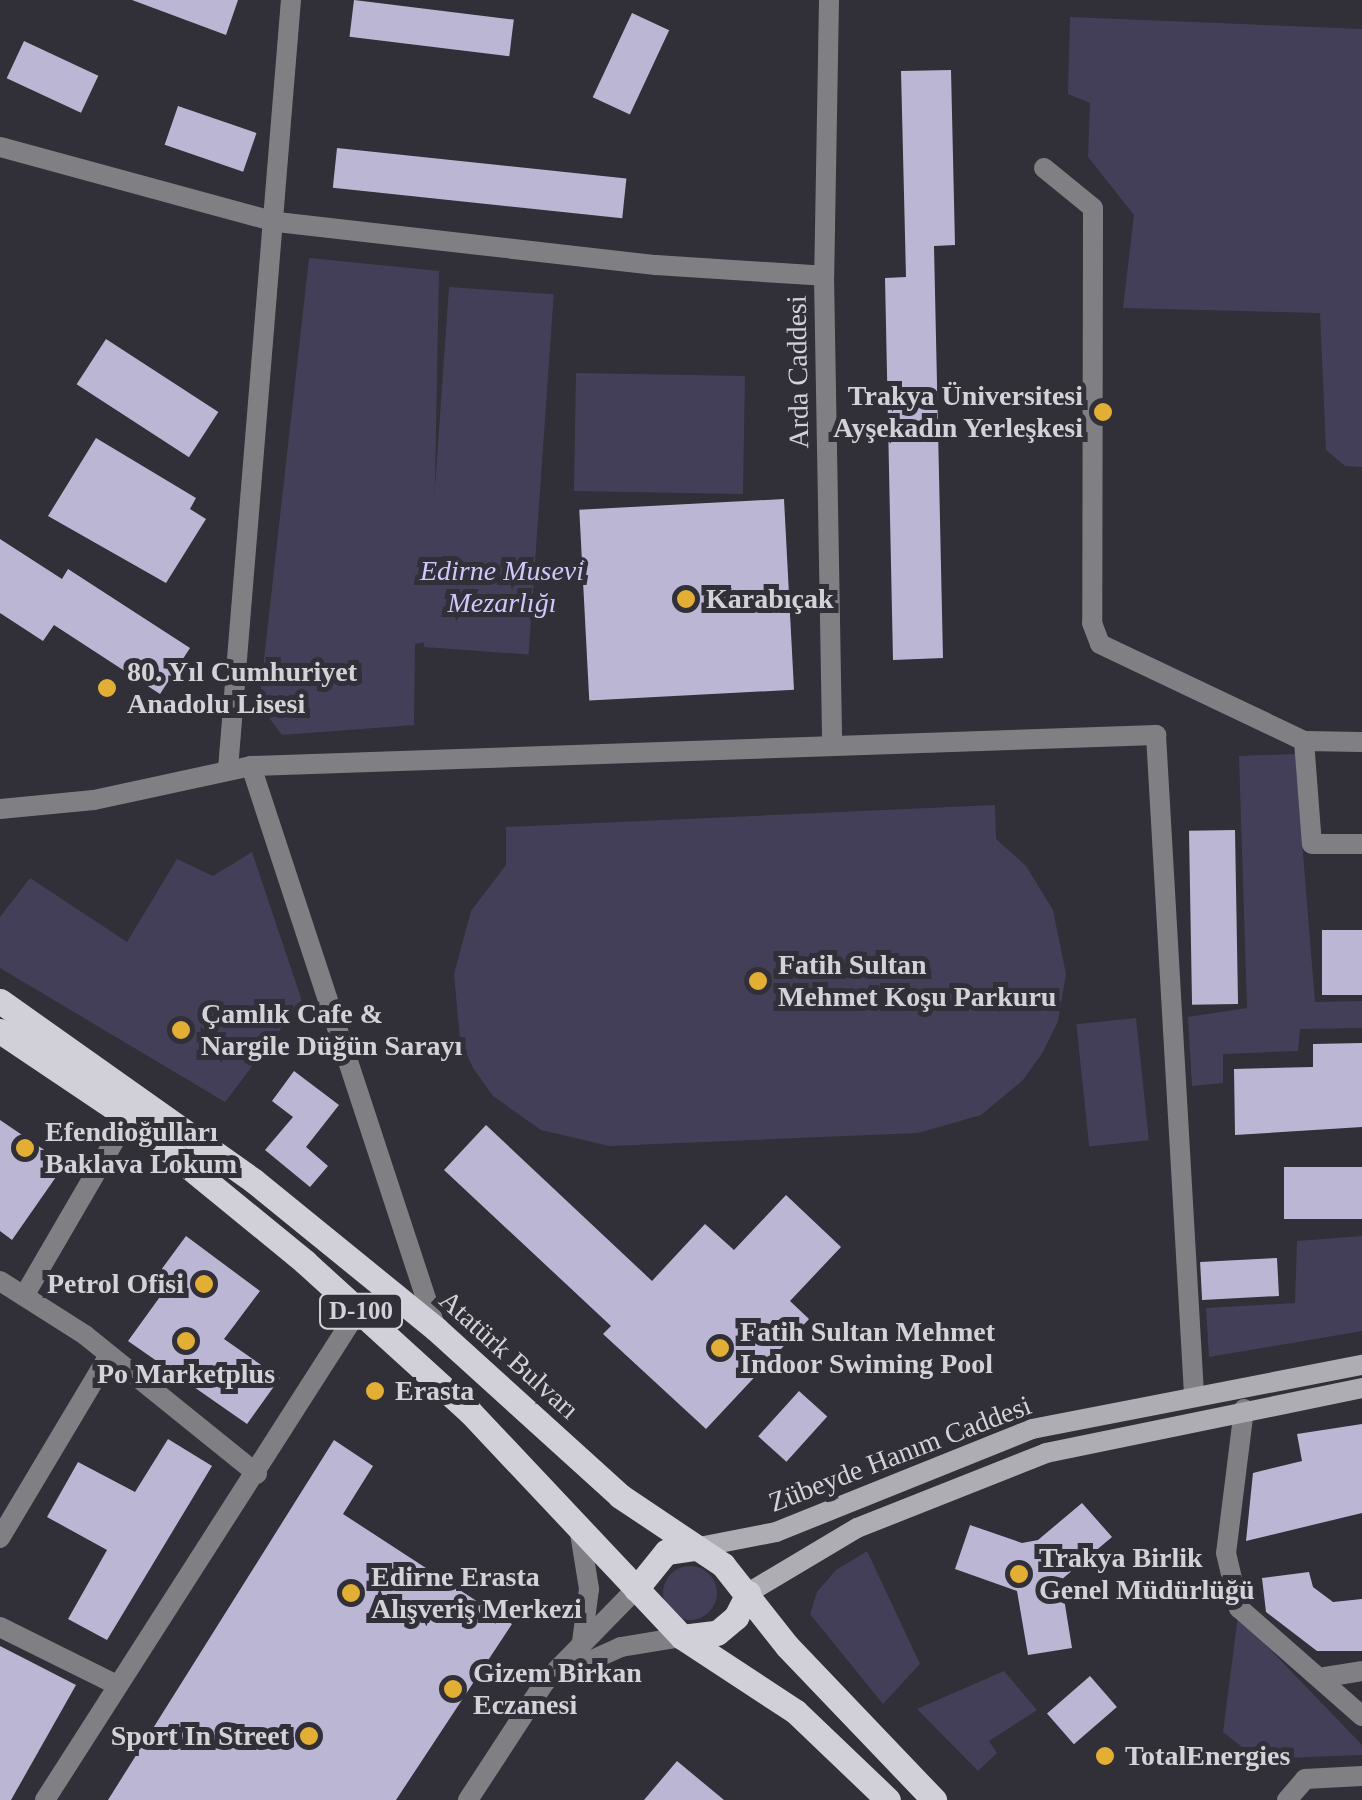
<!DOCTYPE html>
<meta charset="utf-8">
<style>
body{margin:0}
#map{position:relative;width:1362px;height:1800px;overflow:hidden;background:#312f37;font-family:"Times New Roman",serif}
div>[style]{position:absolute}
.green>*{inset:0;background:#443f58;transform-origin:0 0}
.round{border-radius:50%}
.building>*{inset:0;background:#bcb6d5;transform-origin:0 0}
.street>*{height:20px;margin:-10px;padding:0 10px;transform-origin:10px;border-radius:10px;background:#808084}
.secondary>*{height:20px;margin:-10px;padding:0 10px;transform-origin:10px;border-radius:10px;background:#aeadb3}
.primary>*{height:25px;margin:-12.5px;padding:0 12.5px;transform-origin:12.5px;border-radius:12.5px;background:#d1cfd8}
.dots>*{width:28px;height:28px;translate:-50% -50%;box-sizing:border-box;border:5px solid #312f37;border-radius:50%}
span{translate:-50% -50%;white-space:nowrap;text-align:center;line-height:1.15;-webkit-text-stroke:10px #312f37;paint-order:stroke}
.shield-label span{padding:2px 8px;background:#312f37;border:2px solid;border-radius:8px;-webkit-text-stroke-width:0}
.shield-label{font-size:25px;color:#d3d2d7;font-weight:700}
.street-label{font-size:28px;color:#d3d2d7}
.poi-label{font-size:28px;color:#d3d2d7;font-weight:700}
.right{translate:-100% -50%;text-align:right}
.left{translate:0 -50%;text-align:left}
.park-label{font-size:28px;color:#d2c7fc;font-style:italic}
</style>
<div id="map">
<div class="green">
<div style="clip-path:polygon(1070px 17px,1362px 29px,1362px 467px,1345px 466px,1326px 450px,1320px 313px,1123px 308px,1134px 215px,1088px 157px,1090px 103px,1068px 94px)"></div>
<div style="clip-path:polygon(309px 258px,439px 271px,432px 641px,415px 644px,414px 725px,282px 735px,259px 704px)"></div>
<div style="left:449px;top:287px;width:105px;height:361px;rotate:4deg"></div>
<div style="left:576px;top:373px;width:169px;height:118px;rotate:1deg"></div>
<div style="clip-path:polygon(1295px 754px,1315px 1002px,1362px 1001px,1362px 1028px,1300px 1029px,1298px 1051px,1223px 1054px,1223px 1083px,1192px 1086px,1188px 1017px,1247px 1008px,1239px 756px)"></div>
<div style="clip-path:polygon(995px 805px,996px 839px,1026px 866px,1053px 910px,1066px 974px,1058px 1021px,1043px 1052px,1023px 1080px,981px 1115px,918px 1133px,609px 1146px,541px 1130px,493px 1096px,473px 1068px,460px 1039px,454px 974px,471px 911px,506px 865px,506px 827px)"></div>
<div style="clip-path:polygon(252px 852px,302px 1001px,225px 1102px,0 968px,0 917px,30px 878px,127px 942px,177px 859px,213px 876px)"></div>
<div style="left:1136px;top:1018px;width:123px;height:60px;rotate:84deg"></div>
<div style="clip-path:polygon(1362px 1236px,1362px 1331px,1209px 1357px,1206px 1308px,1295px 1303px,1297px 1241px)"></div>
<div style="clip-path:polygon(867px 1551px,920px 1664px,883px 1704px,810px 1614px,817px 1592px,836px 1570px)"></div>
<div class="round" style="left:663px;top:1566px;width:54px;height:54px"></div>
<div style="clip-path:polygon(1238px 1616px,1362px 1745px,1362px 1755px,1257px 1759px,1223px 1732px)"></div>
<div style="clip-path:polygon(1004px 1671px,1037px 1710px,989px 1741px,997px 1753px,978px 1771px,917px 1709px)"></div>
</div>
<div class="building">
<div style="clip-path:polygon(132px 0,238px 0,226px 35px)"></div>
<div style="left:354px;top:0;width:161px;height:37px;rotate:7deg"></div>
<div style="left:632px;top:13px;width:41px;height:93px;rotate:25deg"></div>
<div style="left:24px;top:41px;width:82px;height:41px;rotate:25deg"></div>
<div style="clip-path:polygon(951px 70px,955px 245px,934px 246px,943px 658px,893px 660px,885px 278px,906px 277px,901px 71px)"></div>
<div style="left:178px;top:106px;width:83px;height:41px;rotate:19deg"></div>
<div style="left:337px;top:148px;width:291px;height:40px;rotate:6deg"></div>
<div style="left:106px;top:339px;width:134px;height:54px;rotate:33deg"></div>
<div style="clip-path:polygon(96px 438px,196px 498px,190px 509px,206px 519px,166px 583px,48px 516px)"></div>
<div style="left:784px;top:499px;width:191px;height:205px;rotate:87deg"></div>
<div style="clip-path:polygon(0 539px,62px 579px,68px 569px,190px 648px,160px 694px,54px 625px,43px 641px,0 613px)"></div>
<div style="left:1235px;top:830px;width:174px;height:46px;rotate:89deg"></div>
<div style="left:1362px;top:930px;width:65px;height:40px;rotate:90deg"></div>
<div style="clip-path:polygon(1362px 1043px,1362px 1127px,1235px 1135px,1234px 1069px,1313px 1067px,1313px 1044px)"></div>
<div style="clip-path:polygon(294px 1071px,339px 1105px,306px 1147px,328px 1166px,310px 1187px,265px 1150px,293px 1117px,272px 1101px)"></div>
<div style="clip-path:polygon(0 1120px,65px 1164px,12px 1240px,0 1231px)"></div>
<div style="clip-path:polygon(486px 1125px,652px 1281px,705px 1224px,734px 1250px,786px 1195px,841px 1247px,790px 1301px,809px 1319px,706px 1429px,603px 1334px,611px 1326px,444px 1170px)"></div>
<div style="left:1362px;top:1167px;width:52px;height:78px;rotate:90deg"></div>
<div style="clip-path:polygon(186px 1236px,260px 1291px,224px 1339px,280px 1378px,247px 1424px,128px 1341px,162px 1294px,150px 1285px)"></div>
<div style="left:1277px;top:1258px;width:38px;height:77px;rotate:87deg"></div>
<div style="left:799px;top:1391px;width:38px;height:61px;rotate:42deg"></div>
<div style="clip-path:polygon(1362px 1424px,1362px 1513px,1246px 1541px,1253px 1473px,1302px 1461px,1297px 1434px)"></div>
<div style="clip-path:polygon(168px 1439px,212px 1466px,107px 1640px,68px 1619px,107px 1550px,47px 1517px,78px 1462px,135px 1492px)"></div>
<div style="clip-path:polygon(334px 1440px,373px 1466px,343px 1514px,512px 1624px,396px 1800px,108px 1800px)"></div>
<div style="clip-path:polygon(1082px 1503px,1112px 1537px,1061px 1580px,1072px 1648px,1028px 1655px,1017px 1591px,955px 1569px,970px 1525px,1022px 1543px,1038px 1540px)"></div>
<div style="clip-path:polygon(1309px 1572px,1313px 1587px,1333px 1602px,1362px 1599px,1362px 1651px,1317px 1651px,1266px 1612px,1262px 1578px)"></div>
<div style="clip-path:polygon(0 1646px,76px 1685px,11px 1800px,0 1800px)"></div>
<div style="left:1090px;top:1676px;width:41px;height:57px;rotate:49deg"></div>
<div style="clip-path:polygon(677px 1761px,724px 1800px,644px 1800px)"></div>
</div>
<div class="street">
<div style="left:829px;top:0;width:276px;rotate:91deg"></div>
<div style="left:824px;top:276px;width:467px;rotate:89deg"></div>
<div style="left:0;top:147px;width:287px;rotate:15.2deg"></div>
<div style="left:277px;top:222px;width:381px;rotate:6.5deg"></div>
<div style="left:656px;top:265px;width:168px;rotate:3.7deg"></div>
<div style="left:1044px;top:168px;width:63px;rotate:39.2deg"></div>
<div style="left:1093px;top:208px;width:415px;rotate:90.1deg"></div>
<div style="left:1092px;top:623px;width:22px;rotate:69deg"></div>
<div style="left:1100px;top:644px;width:226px;rotate:25.4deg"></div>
<div style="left:1304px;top:741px;width:58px;rotate:1deg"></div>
<div style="left:1304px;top:741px;width:103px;rotate:85.6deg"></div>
<div style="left:1312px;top:844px;width:50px"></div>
<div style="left:251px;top:766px;width:593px;rotate:71.81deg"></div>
<div style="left:228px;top:769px;width:772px;rotate:-85.32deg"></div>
<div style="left:0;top:809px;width:94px;rotate:-5.5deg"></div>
<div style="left:94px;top:800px;width:161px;rotate:-12.2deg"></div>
<div style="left:251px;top:766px;width:906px;rotate:-1.96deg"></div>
<div style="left:1156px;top:735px;width:660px;rotate:86.7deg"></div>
<div style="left:0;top:1281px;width:101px;rotate:32.4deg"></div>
<div style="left:85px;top:1335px;width:221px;rotate:38.9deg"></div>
<div style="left:24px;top:1296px;width:207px;rotate:-59.8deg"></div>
<div style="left:1244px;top:1409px;width:145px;rotate:97.1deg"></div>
<div style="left:1226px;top:1553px;width:57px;rotate:76.7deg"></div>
<div style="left:1239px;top:1608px;width:164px;rotate:41.3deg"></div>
<div style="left:579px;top:1527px;width:63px;rotate:80.8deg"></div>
<div style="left:589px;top:1589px;width:53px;rotate:97.5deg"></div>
<div style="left:0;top:1538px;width:213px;rotate:-59.2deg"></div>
<div style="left:0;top:1627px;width:128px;rotate:26.4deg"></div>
<div style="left:561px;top:1674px;width:66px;rotate:-24.2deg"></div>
<div style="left:621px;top:1647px;width:62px;rotate:-9.3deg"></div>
<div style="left:1325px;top:1677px;width:37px;rotate:-9deg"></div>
<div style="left:45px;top:1800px;width:583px;rotate:-57.4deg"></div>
<div style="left:468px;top:1800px;width:141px;rotate:-56.9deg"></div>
<div style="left:545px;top:1682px;width:130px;rotate:-45.6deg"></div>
<div style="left:1287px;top:1800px;width:28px;rotate:-49deg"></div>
<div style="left:1305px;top:1779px;width:57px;rotate:-3deg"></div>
</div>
<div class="secondary">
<div style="left:694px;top:1548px;width:84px;rotate:-11deg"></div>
<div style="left:776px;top:1532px;width:276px;rotate:-21.9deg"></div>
<div style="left:1032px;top:1429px;width:336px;rotate:-11deg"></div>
<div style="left:748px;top:1593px;width:127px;rotate:-30.8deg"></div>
<div style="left:857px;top:1528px;width:203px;rotate:-21.6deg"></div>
<div style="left:1046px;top:1453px;width:323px;rotate:-11.6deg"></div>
</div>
<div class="primary">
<div style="left:0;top:1001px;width:311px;rotate:35.3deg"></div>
<div style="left:254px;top:1181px;width:235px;rotate:39.1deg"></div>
<div style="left:436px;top:1329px;width:248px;rotate:42.2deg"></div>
<div style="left:620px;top:1496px;width:124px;rotate:33.8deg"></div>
<div style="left:723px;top:1565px;width:103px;rotate:51.7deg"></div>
<div style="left:787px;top:1646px;width:213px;rotate:46.3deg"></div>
<div style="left:0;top:1031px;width:154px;rotate:33.9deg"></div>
<div style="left:128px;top:1117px;width:229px;rotate:39.3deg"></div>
<div style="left:305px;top:1262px;width:223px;rotate:42.3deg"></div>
<div style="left:470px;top:1412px;width:309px;rotate:46.7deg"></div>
<div style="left:682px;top:1637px;width:136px;rotate:33.3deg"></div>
<div style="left:796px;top:1712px;width:127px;rotate:43.7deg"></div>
<div style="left:636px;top:1589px;width:48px;rotate:-51deg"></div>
<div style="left:666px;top:1552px;width:28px;rotate:-8deg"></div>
<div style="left:682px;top:1637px;width:35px;rotate:-7deg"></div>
<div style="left:717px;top:1633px;width:25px;rotate:-40deg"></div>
<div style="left:736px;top:1617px;width:27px;rotate:-63deg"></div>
</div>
<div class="dots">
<div style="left:1103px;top:412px;background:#e3ae34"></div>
<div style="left:686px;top:599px;background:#e3ae34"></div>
<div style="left:107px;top:688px;background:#e3ae34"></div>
<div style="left:758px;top:981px;background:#e3ae34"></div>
<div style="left:181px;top:1030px;background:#e3ae34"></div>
<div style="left:25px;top:1148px;background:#e3ae34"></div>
<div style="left:204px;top:1284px;background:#e3ae34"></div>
<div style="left:186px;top:1341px;background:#e3ae34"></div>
<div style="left:720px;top:1348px;background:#e3ae34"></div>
<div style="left:375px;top:1391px;background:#e3ae34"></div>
<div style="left:1019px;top:1574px;background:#e3ae34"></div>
<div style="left:351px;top:1593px;background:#e3ae34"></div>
<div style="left:453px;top:1689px;background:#e3ae34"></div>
<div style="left:309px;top:1736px;background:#e3ae34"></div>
<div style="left:1105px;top:1756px;background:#e3ae34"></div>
</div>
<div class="shield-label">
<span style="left:361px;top:1311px">D-100</span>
</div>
<div class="street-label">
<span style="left:798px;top:372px;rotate:-91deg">Arda Caddesi</span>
<span style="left:509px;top:1355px;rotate:42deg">Atatürk Bulvarı</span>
<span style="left:900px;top:1454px;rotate:-21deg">Zübeyde Hanım Caddesi</span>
</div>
<div class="poi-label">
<span class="right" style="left:1083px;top:412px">Trakya Üniversitesi<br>Ayşekadın Yerleşkesi</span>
<span class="left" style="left:706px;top:599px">Karabıçak</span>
<span class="left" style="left:127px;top:688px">80. Yıl Cumhuriyet<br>Anadolu Lisesi</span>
<span class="left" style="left:778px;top:981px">Fatih Sultan<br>Mehmet Koşu Parkuru</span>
<span class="left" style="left:201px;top:1030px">Çamlık Cafe &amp;<br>Nargile Düğün Sarayı</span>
<span class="left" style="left:45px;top:1148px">Efendioğulları<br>Baklava Lokum</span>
<span class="right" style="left:184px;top:1284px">Petrol Ofisi</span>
<span class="left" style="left:740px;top:1348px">Fatih Sultan Mehmet<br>Indoor Swiming Pool</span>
<span style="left:186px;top:1374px">Po Marketplus</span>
<span class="left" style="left:395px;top:1391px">Erasta</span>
<span class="left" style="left:1039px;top:1574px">Trakya Birlik<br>Genel Müdürlüğü</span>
<span class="left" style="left:371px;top:1593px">Edirne Erasta<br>Alışveriş Merkezi</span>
<span class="left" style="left:473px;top:1689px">Gizem Birkan<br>Eczanesi</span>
<span class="right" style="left:289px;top:1736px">Sport In Street</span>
<span class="left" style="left:1125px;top:1756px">TotalEnergies</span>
</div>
<div class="park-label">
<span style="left:502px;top:587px">Edirne Musevi<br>Mezarlığı</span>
</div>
</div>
